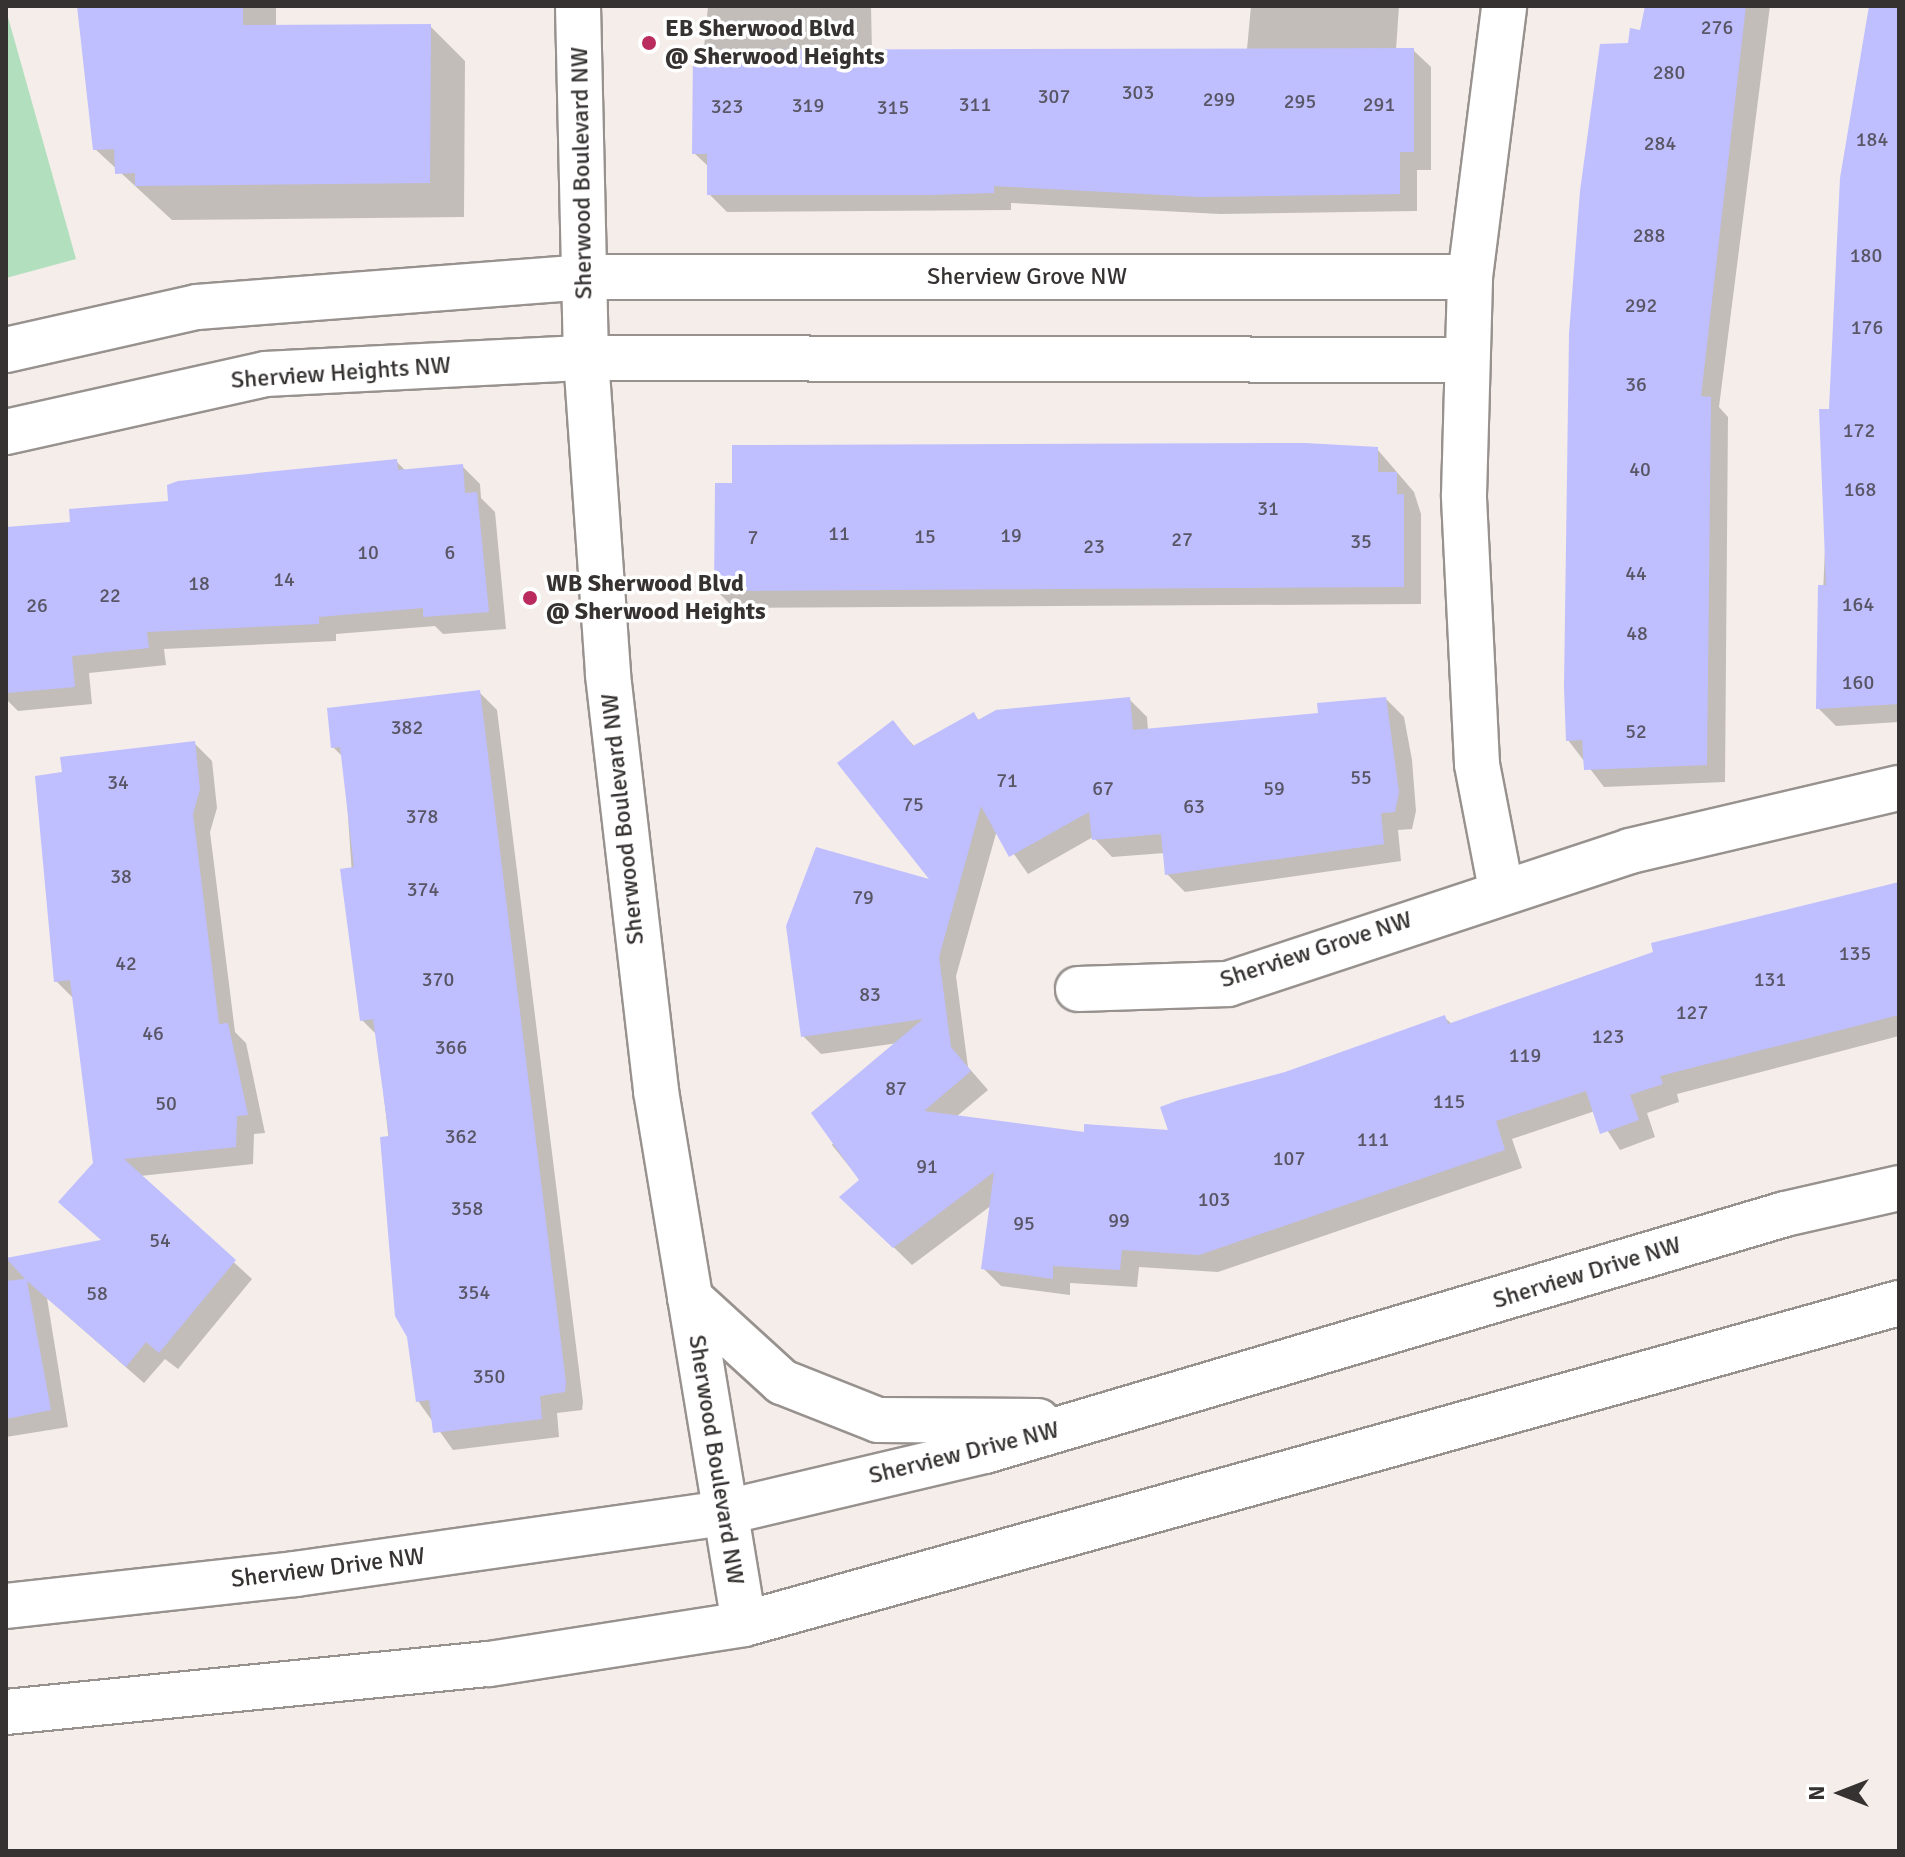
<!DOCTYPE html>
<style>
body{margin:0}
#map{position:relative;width:1905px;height:1857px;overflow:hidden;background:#f4ede9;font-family:Signika,sans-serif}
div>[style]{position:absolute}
.green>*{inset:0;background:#b2dfbe}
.shadow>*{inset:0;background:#0003}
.building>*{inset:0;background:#bfbeff}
.roads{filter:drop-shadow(2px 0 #98928f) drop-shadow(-2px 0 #98928f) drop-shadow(0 2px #98928f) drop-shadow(0 -2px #98928f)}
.minor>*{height:44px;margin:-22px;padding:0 22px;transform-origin:22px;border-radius:22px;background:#fff}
.dots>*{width:22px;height:22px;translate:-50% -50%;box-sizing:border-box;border:4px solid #fff;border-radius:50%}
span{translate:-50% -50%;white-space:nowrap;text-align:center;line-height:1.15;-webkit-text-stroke:7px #fff;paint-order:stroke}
.number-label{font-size:20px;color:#585564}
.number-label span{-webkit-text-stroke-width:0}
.poi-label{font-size:24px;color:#353231;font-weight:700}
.left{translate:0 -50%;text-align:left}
.street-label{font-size:24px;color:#353231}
.frame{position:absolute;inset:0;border:8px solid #353231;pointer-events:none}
.north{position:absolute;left:1801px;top:1753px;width:80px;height:80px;-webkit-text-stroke:6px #fff;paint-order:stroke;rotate:270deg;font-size:22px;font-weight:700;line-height:32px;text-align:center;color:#353231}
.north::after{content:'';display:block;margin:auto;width:28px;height:36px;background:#353231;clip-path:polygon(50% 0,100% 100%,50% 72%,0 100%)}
</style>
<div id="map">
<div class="green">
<div style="clip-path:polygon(6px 10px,76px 259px,6px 278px)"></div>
</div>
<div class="shadow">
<div style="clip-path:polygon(79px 6px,276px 6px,276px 27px,430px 26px,465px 61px,464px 217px,172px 220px,95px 149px)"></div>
<div style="clip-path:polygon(708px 6px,871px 6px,872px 52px,1247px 49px,1251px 6px,1399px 6px,1396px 50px,1413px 50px,1431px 67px,1431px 170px,1417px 170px,1417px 211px,1220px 214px,1011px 203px,1011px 210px,727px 212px,709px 194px,709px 167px,694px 153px)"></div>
<div style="clip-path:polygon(1678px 6px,1770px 6px,1719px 407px,1728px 417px,1725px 782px,1604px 787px,1568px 740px,1694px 50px)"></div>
<div style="clip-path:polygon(1872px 6px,1899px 6px,1899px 722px,1836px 726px,1818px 708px,1831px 411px)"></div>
<div style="clip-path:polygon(1377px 449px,1414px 492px,1421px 514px,1421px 604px,734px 608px,716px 590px)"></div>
<div style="clip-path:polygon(396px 461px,406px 471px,462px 466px,480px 484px,481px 498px,495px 512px,506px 629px,443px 634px,435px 626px,336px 634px,336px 641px,164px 649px,166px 665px,89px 673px,92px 704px,18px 711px,6px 699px,6px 529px,72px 524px)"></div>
<div style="clip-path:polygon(479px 692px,497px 710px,583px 1402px,582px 1410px,557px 1413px,559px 1437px,453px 1450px,418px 1401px,377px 1035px,362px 1020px,344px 758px,333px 747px)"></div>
<div style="clip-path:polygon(1129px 699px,1147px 717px,1148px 730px,1320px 715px,1386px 699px,1404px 717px,1412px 760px,1416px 811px,1412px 829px,1398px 830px,1401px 861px,1185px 892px,1167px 874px,1165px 853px,1112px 857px,1093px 837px,1028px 874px,997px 830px,956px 976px,968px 1067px,988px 1090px,956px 1117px,1086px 1134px,1171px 1132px,1285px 1074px,1444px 1017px,1452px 1024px,1899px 886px,1899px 1036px,1677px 1094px,1679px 1102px,1647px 1113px,1655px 1137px,1620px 1150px,1595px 1111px,1512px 1139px,1522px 1168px,1218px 1272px,1139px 1267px,1137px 1287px,1070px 1283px,1070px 1295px,1001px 1286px,983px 1268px,992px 1205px,912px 1265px,842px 1197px,861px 1181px,832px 1145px,898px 1043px,821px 1054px,803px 1036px,934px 882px,892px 722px,915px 747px,974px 715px,980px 721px)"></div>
<div style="clip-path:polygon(194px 743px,212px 761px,217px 808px,210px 832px,235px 1032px,246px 1043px,265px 1133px,254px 1134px,253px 1164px,140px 1176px,252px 1279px,178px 1369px,165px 1359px,144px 1383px,47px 1298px,68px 1427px,6px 1437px,6px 1260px,103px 1241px,74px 999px,56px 981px)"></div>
</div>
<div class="building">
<div style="clip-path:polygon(77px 6px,243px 6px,243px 25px,431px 24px,430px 183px,135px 186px,135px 173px,115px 174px,114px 149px,93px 150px)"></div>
<div style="clip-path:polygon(1645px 6px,1746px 6px,1701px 396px,1711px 397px,1707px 765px,1584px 770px,1582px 740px,1566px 741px,1564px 687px,1569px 334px,1580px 191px,1600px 44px,1628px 43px,1630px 28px,1640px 30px)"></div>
<div style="clip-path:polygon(1869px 6px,1899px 6px,1899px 704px,1816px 709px,1818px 585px,1826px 585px,1819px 409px,1829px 409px,1840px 178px)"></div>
<div style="clip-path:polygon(1414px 48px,1414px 152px,1400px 152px,1400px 194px,1201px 197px,994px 186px,994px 193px,929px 195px,707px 195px,707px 154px,692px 154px,693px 50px)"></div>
<div style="clip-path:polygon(1305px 443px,1378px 447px,1378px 472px,1397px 472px,1397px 494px,1404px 494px,1404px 587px,714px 591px,715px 483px,732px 483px,732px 445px)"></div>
<div style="clip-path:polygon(397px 459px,398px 470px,463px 464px,465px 493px,477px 492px,489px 612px,423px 617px,423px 608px,319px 617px,319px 624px,147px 632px,149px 648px,72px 656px,75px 687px,6px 693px,6px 527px,70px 522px,69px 509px,168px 501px,167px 485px,178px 481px)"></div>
<div style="clip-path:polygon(480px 690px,566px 1383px,565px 1392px,540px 1396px,542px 1419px,433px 1433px,429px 1400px,416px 1402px,407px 1337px,395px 1316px,380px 1137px,389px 1136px,373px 1019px,360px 1021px,340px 869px,354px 867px,340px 747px,331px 748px,327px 708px)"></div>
<div style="clip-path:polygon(1130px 697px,1133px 730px,1318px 713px,1317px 703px,1386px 697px,1399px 792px,1395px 812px,1381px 813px,1384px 844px,1165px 875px,1161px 834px,1092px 840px,1089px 812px,1009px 857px,981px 806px,939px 957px,951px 1047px,971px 1071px,924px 1111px,1084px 1132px,1084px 1124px,1168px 1130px,1160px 1107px,1179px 1100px,1285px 1072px,1445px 1015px,1448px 1024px,1653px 952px,1651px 943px,1899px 882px,1899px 1015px,1660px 1076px,1663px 1084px,1630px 1095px,1639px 1120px,1600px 1134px,1586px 1091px,1496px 1121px,1505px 1150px,1199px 1255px,1122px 1250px,1120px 1270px,1053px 1266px,1053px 1279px,981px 1269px,994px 1172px,893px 1248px,839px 1197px,859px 1180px,811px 1113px,923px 1019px,801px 1037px,786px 926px,816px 847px,929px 879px,837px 763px,893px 720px,913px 746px,974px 712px,978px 720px,996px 710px)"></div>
<div style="clip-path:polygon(195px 741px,200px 789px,193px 814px,219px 1024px,228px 1023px,248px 1115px,237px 1116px,236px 1147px,124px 1159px,236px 1260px,159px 1353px,146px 1342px,126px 1367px,27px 1281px,51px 1410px,6px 1419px,6px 1281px,25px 1279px,6px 1258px,101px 1240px,58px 1202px,93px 1163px,70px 980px,54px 982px,35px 776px,62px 772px,60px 757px)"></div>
</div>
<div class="roads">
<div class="minor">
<div style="left:578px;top:6px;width:352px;rotate:88.7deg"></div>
<div style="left:586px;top:358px;width:318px;rotate:86deg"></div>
<div style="left:608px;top:675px;width:419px;rotate:83.4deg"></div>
<div style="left:656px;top:1091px;width:540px;rotate:80.62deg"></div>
<div style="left:6px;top:350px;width:196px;rotate:-12.7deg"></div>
<div style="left:197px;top:307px;width:387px;rotate:-4.4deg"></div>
<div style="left:583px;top:277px;width:887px"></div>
<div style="left:6px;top:432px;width:265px;rotate:-12.6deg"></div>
<div style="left:265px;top:374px;width:321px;rotate:-2.9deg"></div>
<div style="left:586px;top:358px;width:880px;rotate:0.13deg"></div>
<div style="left:1501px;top:889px;width:127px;rotate:-100.9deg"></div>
<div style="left:1477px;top:764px;width:269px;rotate:-92.8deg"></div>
<div style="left:1464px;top:495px;width:218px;rotate:-88.4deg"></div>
<div style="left:1470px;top:277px;width:273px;rotate:-82.8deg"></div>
<div style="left:1078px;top:989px;width:150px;rotate:-1.9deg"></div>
<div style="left:1228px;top:984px;width:423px;rotate:-18.3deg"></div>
<div style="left:1630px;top:851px;width:276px;rotate:-13.2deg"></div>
<div style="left:690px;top:1298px;width:125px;rotate:42.4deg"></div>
<div style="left:782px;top:1382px;width:103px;rotate:21.6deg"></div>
<div style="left:878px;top:1420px;width:160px;rotate:0.4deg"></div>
<div style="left:6px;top:1606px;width:291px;rotate:-6.3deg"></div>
<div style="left:295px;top:1574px;width:431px;rotate:-8.1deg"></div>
<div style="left:722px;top:1513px;width:270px;rotate:-13.3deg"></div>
<div style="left:985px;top:1451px;width:834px;rotate:-16.5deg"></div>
<div style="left:1785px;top:1214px;width:117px;rotate:-12.8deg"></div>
<div style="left:6px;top:1712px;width:485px;rotate:-5.7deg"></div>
<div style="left:489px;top:1664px;width:258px;rotate:-8.9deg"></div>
<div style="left:744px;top:1624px;width:1199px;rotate:-15.53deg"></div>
</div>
</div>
<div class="dots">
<div style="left:649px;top:43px;background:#ba2c5d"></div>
<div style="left:530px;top:598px;background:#ba2c5d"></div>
</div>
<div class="number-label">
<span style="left:1717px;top:27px">276</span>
<span style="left:1669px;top:72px">280</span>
<span style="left:1138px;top:92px">303</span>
<span style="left:1054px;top:96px">307</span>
<span style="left:1219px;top:99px">299</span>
<span style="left:1300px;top:101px">295</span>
<span style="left:975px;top:104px">311</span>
<span style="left:1379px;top:104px">291</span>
<span style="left:808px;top:105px">319</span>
<span style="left:727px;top:106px">323</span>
<span style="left:893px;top:107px">315</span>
<span style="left:1872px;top:139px">184</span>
<span style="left:1660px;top:143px">284</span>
<span style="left:1649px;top:235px">288</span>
<span style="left:1866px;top:255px">180</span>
<span style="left:1641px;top:305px">292</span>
<span style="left:1867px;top:327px">176</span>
<span style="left:1636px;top:384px">36</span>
<span style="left:1859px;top:430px">172</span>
<span style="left:1640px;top:469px">40</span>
<span style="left:1860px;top:489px">168</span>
<span style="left:1268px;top:508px">31</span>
<span style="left:839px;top:533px">11</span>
<span style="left:1011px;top:535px">19</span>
<span style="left:925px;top:536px">15</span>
<span style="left:753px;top:537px">7</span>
<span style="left:1182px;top:539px">27</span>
<span style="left:1361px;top:541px">35</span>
<span style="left:1094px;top:546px">23</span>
<span style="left:368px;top:552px">10</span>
<span style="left:450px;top:552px">6</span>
<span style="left:1636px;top:573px">44</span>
<span style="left:284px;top:579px">14</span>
<span style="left:199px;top:583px">18</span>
<span style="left:110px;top:595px">22</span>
<span style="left:1858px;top:604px">164</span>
<span style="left:37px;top:605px">26</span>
<span style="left:1637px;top:633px">48</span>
<span style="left:1858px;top:682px">160</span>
<span style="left:407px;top:727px">382</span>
<span style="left:1636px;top:731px">52</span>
<span style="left:1361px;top:777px">55</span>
<span style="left:1007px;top:780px">71</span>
<span style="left:118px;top:782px">34</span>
<span style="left:1103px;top:788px">67</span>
<span style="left:1274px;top:788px">59</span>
<span style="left:913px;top:804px">75</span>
<span style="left:1194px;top:806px">63</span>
<span style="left:422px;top:816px">378</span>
<span style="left:121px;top:876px">38</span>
<span style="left:423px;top:889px">374</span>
<span style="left:863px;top:897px">79</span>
<span style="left:1855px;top:953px">135</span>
<span style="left:126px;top:963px">42</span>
<span style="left:438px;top:979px">370</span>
<span style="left:1770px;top:979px">131</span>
<span style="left:870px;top:994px">83</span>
<span style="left:1692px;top:1012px">127</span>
<span style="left:153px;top:1033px">46</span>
<span style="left:1608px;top:1036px">123</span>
<span style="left:451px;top:1047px">366</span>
<span style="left:1525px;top:1055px">119</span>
<span style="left:896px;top:1088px">87</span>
<span style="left:1449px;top:1101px">115</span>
<span style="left:166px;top:1103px">50</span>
<span style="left:461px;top:1136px">362</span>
<span style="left:1373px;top:1139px">111</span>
<span style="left:1289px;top:1158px">107</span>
<span style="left:927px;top:1166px">91</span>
<span style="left:1214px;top:1199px">103</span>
<span style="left:467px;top:1208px">358</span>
<span style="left:1119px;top:1220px">99</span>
<span style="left:1024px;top:1223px">95</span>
<span style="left:160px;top:1240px">54</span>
<span style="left:474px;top:1292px">354</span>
<span style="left:97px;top:1293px">58</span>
<span style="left:489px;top:1376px">350</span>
</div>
<div class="poi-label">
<span class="left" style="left:665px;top:43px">EB Sherwood Blvd<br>@ Sherwood Heights</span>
<span class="left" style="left:546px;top:598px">WB Sherwood Blvd<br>@ Sherwood Heights</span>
</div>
<div class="street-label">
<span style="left:582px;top:173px;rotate:-91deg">Sherwood Boulevard NW</span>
<span style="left:1027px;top:277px">Sherview Grove NW</span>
<span style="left:341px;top:373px;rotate:-4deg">Sherview Heights NW</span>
<span style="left:623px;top:819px;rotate:-96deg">Sherwood Boulevard NW</span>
<span style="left:1316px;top:950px;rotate:-18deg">Sherview Grove NW</span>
<span style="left:1587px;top:1273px;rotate:-17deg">Sherview Drive NW</span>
<span style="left:964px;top:1453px;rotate:-14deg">Sherview Drive NW</span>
<span style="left:716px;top:1460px;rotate:81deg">Sherwood Boulevard NW</span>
<span style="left:328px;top:1568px;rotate:-7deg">Sherview Drive NW</span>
</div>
<div class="frame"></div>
<div class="north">N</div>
</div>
